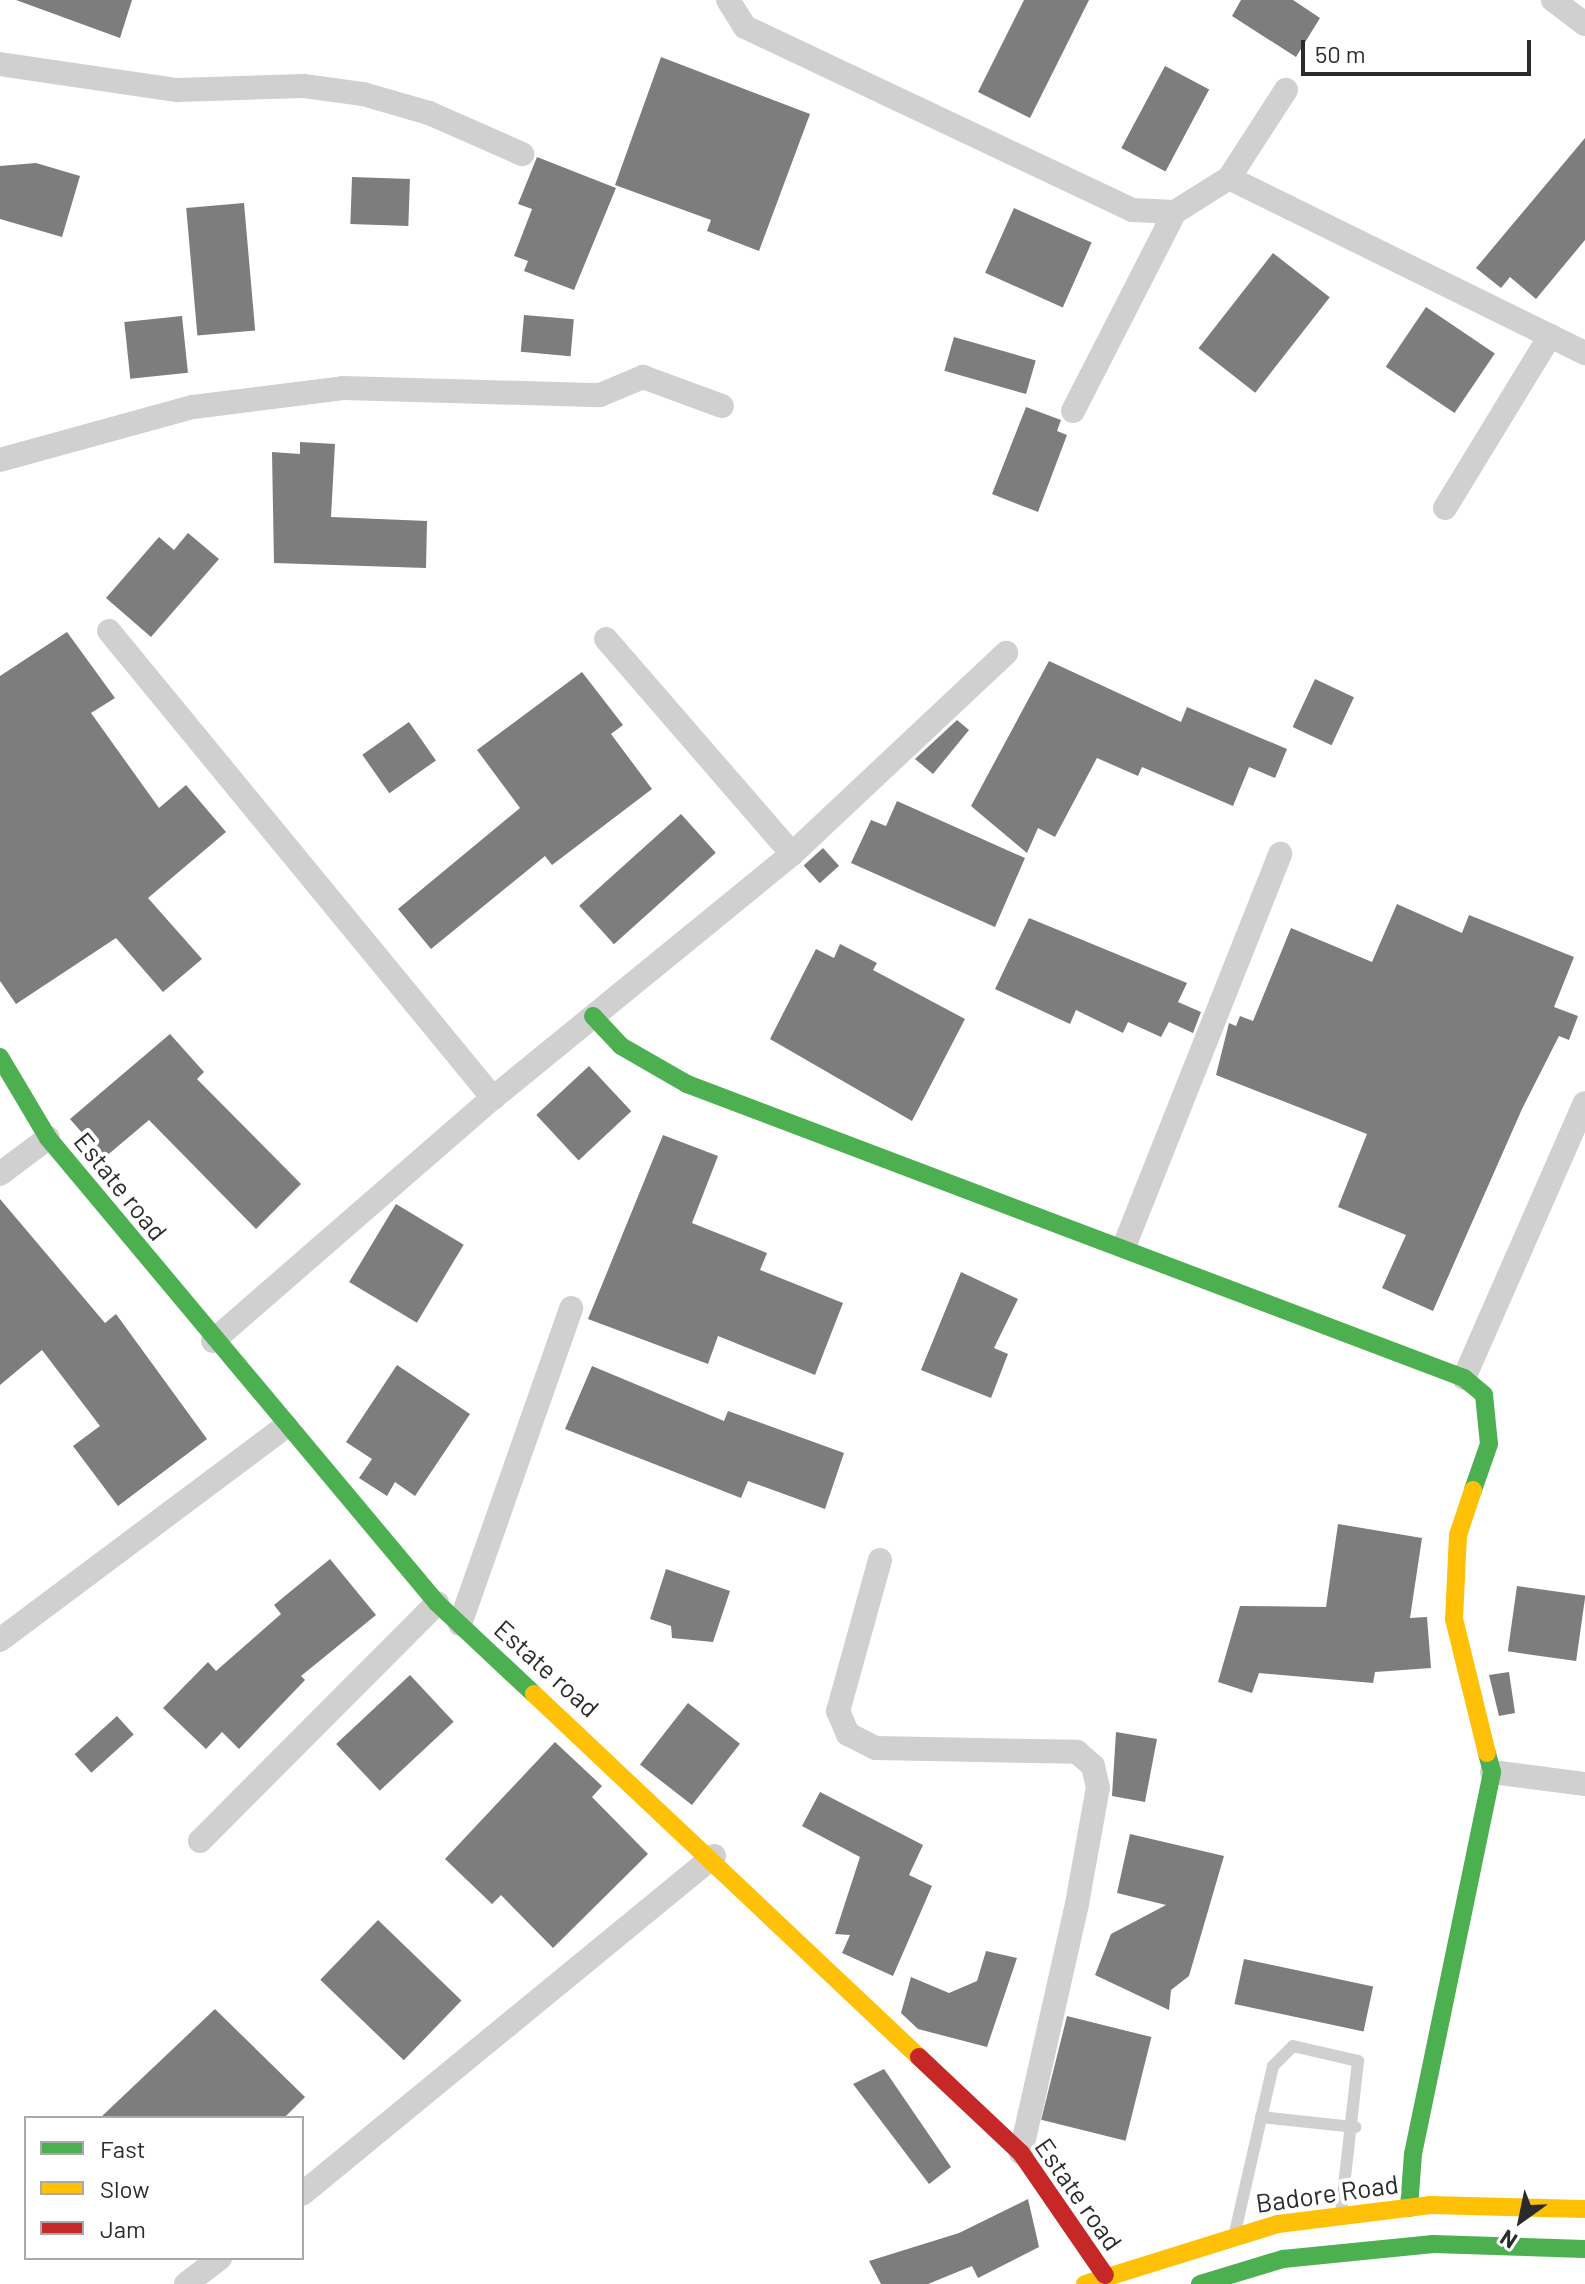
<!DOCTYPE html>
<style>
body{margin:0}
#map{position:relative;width:1585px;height:2284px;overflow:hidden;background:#fff;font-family:Barlow,sans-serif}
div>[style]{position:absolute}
.building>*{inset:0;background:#7d7d7d;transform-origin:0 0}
.lane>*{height:12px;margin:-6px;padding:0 6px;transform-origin:6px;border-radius:6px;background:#d0d0d0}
.street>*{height:24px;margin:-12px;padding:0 12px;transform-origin:12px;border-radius:12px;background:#d0d0d0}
.fast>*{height:18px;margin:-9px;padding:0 9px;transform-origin:9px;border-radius:9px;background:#4caf50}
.slow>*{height:18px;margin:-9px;padding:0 9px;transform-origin:9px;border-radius:9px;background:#ffc107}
.jam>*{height:18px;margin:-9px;padding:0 9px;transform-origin:9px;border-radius:9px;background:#c62828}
span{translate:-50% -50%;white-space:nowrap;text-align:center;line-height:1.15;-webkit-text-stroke:8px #fff;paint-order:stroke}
.street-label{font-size:26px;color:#2b2b2b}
.legend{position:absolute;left:24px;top:2116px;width:280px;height:144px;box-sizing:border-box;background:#fff;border:2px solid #aaa;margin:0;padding:10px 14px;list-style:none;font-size:24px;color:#2b2b2b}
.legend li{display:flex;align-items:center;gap:16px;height:40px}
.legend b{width:40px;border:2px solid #aaa}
.north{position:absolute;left:1481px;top:2180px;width:80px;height:80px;-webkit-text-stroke:6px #fff;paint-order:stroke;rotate:213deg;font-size:22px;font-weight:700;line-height:32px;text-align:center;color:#2b2b2b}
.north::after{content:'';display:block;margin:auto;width:28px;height:36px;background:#2b2b2b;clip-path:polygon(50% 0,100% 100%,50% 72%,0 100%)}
.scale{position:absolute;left:1301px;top:40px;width:230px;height:36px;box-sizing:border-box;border:4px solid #2b2b2b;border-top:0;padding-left:10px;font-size:24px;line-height:28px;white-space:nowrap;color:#2b2b2b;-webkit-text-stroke:6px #fff;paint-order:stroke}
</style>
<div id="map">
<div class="building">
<div style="clip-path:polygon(16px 0,132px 0,120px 38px)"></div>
<div style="clip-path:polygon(1024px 0,1089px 0,1030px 118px,978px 92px)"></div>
<div style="clip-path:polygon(1241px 0,1293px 0,1320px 18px,1296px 57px,1232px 16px)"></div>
<div style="clip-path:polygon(661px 57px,810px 114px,759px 251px,707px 231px,711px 220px,615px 185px)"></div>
<div style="left:1165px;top:66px;width:50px;height:93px;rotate:28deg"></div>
<div style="clip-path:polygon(1585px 138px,1585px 240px,1536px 299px,1510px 277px,1501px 288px,1476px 268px)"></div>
<div style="clip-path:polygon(537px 157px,616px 188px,574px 290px,524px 271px,528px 261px,514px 256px,532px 209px,518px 204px)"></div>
<div style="clip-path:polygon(36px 163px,80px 176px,62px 237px,0 219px,0 166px)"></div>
<div style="left:352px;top:177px;width:58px;height:47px;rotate:2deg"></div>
<div style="left:244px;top:203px;width:128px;height:58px;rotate:85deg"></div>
<div style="left:1014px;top:208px;width:85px;height:71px;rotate:24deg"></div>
<div style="left:1273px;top:253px;width:72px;height:121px;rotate:38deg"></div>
<div style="left:1426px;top:307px;width:83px;height:72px;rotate:34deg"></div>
<div style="left:524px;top:315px;width:50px;height:37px;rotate:5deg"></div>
<div style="left:182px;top:316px;width:57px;height:58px;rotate:84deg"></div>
<div style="left:954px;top:337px;width:85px;height:35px;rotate:16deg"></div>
<div style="clip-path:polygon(1026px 407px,1061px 420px,1057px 431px,1067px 435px,1038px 512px,992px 494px)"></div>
<div style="clip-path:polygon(300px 442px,335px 444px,331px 517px,427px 521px,426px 568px,274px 563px,272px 452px,300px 454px)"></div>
<div style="clip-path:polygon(188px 533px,219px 559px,151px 637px,106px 598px,159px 537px,174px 550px)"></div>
<div style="clip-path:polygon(67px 632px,115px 698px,91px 713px,159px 808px,186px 785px,226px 832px,148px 898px,202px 959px,163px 992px,116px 938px,16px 1004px,0 981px,0 676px)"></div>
<div style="clip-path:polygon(1049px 661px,1181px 722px,1187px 707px,1287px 749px,1275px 778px,1249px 767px,1233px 806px,1142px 767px,1138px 776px,1097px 758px,1055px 837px,1038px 828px,1027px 853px,971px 806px)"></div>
<div style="clip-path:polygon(582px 672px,623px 725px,611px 734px,652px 789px,552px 865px,545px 856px,431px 949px,398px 909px,520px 808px,477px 750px)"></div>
<div style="left:1315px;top:679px;width:43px;height:53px;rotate:25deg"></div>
<div style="clip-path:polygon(957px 720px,969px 730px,933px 774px,915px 759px)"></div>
<div style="left:409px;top:722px;width:47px;height:57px;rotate:55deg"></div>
<div style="clip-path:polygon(897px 801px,1025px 858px,995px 927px,851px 863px,871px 820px,886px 826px)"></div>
<div style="left:681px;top:814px;width:52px;height:137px;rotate:48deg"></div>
<div style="left:823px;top:848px;width:24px;height:26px;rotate:48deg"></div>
<div style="clip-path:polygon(1397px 904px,1462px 933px,1469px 915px,1574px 957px,1554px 1007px,1578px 1016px,1569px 1040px,1559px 1036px,1522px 1109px,1433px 1311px,1382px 1288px,1406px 1235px,1338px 1207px,1367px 1134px,1216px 1075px,1229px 1023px,1236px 1026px,1240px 1016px,1253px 1021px,1291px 928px,1372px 962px)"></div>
<div style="clip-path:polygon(1029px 918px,1187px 983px,1178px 1002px,1201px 1012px,1193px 1033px,1169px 1022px,1161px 1037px,1128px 1022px,1123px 1033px,1076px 1010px,1070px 1024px,995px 989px)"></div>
<div style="clip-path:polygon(840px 944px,877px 963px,873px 970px,965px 1019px,912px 1121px,770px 1039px,816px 949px,834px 958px)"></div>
<div style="clip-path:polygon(170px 1034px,204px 1072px,197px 1079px,301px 1184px,256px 1229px,149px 1120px,104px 1158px,70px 1119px)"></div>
<div style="left:589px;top:1066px;width:62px;height:72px;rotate:47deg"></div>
<div style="clip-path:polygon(663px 1135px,718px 1156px,692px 1223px,767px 1253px,760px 1270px,843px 1303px,815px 1375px,718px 1336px,708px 1364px,588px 1319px)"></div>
<div style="clip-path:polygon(0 1199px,105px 1323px,116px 1314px,207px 1439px,118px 1506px,73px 1446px,100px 1426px,42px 1350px,0 1385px)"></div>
<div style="left:396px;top:1204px;width:79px;height:91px;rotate:31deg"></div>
<div style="clip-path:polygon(961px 1272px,1018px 1299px,994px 1348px,1008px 1354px,991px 1398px,921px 1370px)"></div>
<div style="clip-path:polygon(397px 1365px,470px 1414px,415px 1496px,395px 1482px,387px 1496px,359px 1478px,372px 1459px,346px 1442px)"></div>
<div style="clip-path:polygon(592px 1366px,724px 1421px,728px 1411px,844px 1453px,825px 1509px,748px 1481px,741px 1498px,565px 1429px)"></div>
<div style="clip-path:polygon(1338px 1524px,1422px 1538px,1410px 1618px,1427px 1617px,1431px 1668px,1375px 1672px,1373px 1683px,1259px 1673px,1252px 1693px,1218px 1682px,1240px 1606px,1326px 1607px)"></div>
<div style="clip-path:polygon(330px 1559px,376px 1615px,301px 1676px,305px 1680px,239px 1749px,222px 1732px,206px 1749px,163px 1708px,208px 1662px,216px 1671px,281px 1614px,274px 1605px)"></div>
<div style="clip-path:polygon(666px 1569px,730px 1591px,713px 1642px,672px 1638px,671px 1626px,650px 1619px)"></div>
<div style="left:1517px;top:1586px;width:69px;height:66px;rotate:8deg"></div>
<div style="clip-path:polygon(1509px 1672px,1515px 1713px,1499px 1716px,1489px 1675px)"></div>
<div style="left:410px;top:1675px;width:64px;height:101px;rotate:47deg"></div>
<div style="left:688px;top:1703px;width:66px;height:78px;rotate:38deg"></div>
<div style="left:117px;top:1716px;width:25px;height:57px;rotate:48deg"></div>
<div style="clip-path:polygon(1116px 1732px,1157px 1739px,1145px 1802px,1112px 1796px)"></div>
<div style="clip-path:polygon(555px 1742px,602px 1786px,592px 1797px,648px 1854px,553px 1948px,501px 1895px,492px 1904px,445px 1859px)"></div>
<div style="clip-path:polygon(820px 1792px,923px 1845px,909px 1875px,932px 1886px,893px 1976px,842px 1953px,850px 1935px,835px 1934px,860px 1857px,802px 1826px)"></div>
<div style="clip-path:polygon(1130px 1834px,1224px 1856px,1189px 1976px,1171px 1990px,1169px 2010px,1095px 1975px,1111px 1934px,1166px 1905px,1117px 1893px)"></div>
<div style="left:378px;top:1920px;width:116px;height:83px;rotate:44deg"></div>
<div style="clip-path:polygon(986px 1951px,1017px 1958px,987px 2047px,918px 2029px,901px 2013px,911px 1977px,949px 1993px,977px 1981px)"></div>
<div style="left:1244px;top:1959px;width:132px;height:46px;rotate:12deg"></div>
<div style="clip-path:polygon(215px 2009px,305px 2097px,284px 2118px,100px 2118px)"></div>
<div style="left:1067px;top:2016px;width:87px;height:107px;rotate:14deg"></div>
<div style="clip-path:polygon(884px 2069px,951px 2167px,929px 2184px,853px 2084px)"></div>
<div style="clip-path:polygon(1028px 2199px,1039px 2247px,978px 2278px,972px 2266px,928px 2284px,881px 2284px,869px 2261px,959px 2233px)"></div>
</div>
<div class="lane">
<div style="left:1261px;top:2117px;width:95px;rotate:6.1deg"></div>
<div style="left:1235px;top:2232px;width:170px;rotate:-77.1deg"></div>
<div style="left:1273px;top:2066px;width:28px;rotate:-45deg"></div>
<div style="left:1293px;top:2046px;width:67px;rotate:13deg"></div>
<div style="left:1358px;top:2061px;width:152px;rotate:96.4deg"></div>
</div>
<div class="street">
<div style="left:728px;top:0;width:32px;rotate:58deg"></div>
<div style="left:745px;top:27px;width:428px;rotate:25.3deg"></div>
<div style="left:1132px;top:210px;width:43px;rotate:2.7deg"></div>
<div style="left:1175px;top:212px;width:64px;rotate:-32.2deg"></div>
<div style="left:1229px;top:178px;width:105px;rotate:-57.1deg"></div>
<div style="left:1553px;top:0;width:40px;rotate:37deg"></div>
<div style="left:0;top:64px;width:179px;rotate:8.4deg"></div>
<div style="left:177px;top:90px;width:127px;rotate:-1.8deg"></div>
<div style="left:304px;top:86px;width:60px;rotate:7.7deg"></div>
<div style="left:363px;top:94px;width:69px;rotate:16.1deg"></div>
<div style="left:429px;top:113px;width:102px;rotate:23.8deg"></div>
<div style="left:1229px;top:178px;width:397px;rotate:26.2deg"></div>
<div style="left:1073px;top:411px;width:224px;rotate:-62.9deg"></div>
<div style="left:0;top:460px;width:200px;rotate:-15.4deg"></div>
<div style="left:193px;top:407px;width:151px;rotate:-7.2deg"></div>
<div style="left:343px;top:388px;width:257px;rotate:1.6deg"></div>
<div style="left:600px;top:395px;width:47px;rotate:-22.7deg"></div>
<div style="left:643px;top:377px;width:84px;rotate:20.2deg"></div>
<div style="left:1445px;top:508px;width:202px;rotate:-58.6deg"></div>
<div style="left:109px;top:631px;width:605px;rotate:50.57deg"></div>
<div style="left:606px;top:639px;width:284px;rotate:49.1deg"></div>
<div style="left:0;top:1174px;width:60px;rotate:-36.9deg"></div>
<div style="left:1125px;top:1244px;width:420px;rotate:-68.3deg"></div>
<div style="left:213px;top:1341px;width:371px;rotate:-41deg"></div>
<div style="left:493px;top:1098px;width:386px;rotate:-39.2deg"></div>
<div style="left:792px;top:854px;width:294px;rotate:-43.2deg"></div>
<div style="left:1464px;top:1378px;width:300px;rotate:-66.3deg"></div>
<div style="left:880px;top:1560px;width:157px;rotate:105.5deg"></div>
<div style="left:838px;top:1711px;width:25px;rotate:67deg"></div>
<div style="left:848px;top:1734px;width:31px;rotate:27deg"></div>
<div style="left:876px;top:1748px;width:201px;rotate:1.1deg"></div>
<div style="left:1077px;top:1752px;width:21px;rotate:41deg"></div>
<div style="left:1093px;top:1766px;width:22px;rotate:77deg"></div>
<div style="left:1098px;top:1787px;width:119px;rotate:100.2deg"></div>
<div style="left:1077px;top:1904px;width:255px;rotate:102.7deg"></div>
<div style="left:460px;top:1624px;width:335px;rotate:-70.6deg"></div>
<div style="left:0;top:1640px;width:357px;rotate:-36.8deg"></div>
<div style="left:1492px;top:1772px;width:94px;rotate:7.4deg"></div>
<div style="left:200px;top:1841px;width:336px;rotate:-45.1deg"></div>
<div style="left:302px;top:2194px;width:533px;rotate:-39.37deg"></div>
<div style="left:186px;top:2284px;width:43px;rotate:-37.4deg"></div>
</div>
<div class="fast">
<div style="left:593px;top:1016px;width:41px;rotate:47deg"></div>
<div style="left:621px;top:1046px;width:76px;rotate:29.9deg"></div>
<div style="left:687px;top:1084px;width:831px;rotate:20.73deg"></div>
<div style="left:1464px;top:1378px;width:26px;rotate:40deg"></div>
<div style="left:1484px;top:1395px;width:49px;rotate:84.2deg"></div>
<div style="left:1489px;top:1444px;width:49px;rotate:109.2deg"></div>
<div style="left:0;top:1057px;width:94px;rotate:59.3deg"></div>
<div style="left:48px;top:1138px;width:606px;rotate:50.09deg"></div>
<div style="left:437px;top:1603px;width:133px;rotate:43.2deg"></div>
<div style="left:1409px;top:2208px;width:54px;rotate:-85.8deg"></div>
<div style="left:1413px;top:2154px;width:390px;rotate:-78.3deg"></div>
<div style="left:1492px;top:1772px;width:20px;rotate:-105deg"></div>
<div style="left:1200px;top:2284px;width:87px;rotate:-16.8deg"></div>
<div style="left:1283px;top:2259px;width:151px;rotate:-5.7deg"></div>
<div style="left:1433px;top:2244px;width:152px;rotate:1.9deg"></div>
</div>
<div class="slow">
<div style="left:1473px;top:1490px;width:47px;rotate:108.4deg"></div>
<div style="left:1458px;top:1535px;width:84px;rotate:92.7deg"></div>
<div style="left:1454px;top:1619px;width:138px;rotate:76.2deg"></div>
<div style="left:534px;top:1694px;width:529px;rotate:43.32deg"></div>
<div style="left:1085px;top:2284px;width:202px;rotate:-17.3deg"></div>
<div style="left:1278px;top:2224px;width:154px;rotate:-7.1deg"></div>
<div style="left:1431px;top:2205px;width:154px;rotate:1.5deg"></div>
</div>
<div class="jam">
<div style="left:919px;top:2057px;width:140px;rotate:43.3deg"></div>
<div style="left:1021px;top:2153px;width:148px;rotate:55.5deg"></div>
</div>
<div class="street-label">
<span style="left:121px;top:1186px;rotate:51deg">Estate road</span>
<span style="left:547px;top:1668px;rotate:42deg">Estate road</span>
<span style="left:1327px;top:2193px;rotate:-8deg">Badore Road</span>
<span style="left:1079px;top:2194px;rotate:55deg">Estate road</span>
</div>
<ul class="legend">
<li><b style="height:10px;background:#4caf50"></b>Fast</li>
<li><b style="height:10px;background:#ffc107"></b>Slow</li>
<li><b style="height:10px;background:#c62828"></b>Jam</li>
</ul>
<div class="north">N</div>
<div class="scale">50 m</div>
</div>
